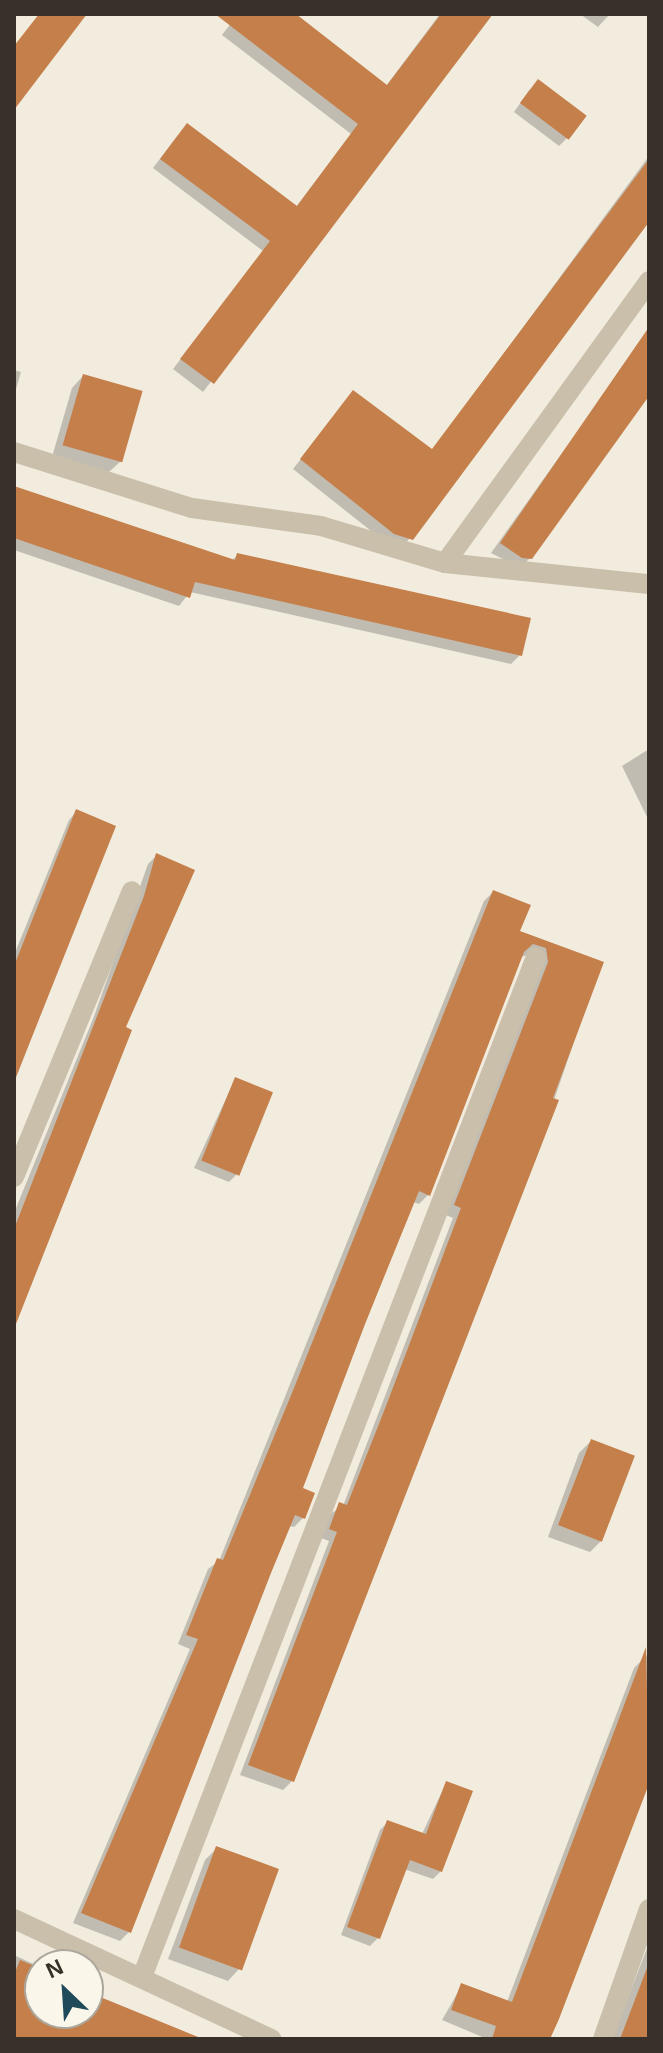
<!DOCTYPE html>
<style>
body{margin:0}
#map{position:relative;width:663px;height:2053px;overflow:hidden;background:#f2ecde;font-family:Arial,sans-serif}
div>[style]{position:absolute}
.shadow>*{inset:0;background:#0003}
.building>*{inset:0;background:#c47f4a;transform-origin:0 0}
.minor>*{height:20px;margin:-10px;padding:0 10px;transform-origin:10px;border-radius:10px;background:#cabfaa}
span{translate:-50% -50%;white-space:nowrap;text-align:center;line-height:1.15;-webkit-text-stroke:6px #faf6ea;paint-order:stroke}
.frame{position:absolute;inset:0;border:16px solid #383129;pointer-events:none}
.north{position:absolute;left:24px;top:1949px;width:80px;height:80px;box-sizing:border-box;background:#faf6ea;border:2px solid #aca79d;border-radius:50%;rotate:335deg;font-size:22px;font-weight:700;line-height:32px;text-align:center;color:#383129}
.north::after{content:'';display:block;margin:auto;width:28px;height:36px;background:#1f4a59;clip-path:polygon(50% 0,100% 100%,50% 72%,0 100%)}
</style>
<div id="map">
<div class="shadow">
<div style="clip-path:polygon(238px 14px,293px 14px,386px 86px,440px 14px,492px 14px,203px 392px,173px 369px,263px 251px,153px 168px,178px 135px,296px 207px,351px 134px,222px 35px)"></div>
<div style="clip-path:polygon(580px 14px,610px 14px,598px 27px)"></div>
<div style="clip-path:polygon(530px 89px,567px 138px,559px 146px,514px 112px)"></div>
<div style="clip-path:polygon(649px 156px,649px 212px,403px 547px,385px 542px,293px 469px,353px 393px,432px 451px)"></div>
<div style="clip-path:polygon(649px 331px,649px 394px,530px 558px,520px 568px,491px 553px)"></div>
<div style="clip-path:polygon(14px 370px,21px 372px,14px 396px)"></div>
<div style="clip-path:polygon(83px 376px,121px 461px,109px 472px,52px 457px,72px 388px)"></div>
<div style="clip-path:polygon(14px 488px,231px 561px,238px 555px,520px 655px,511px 664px,190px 592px,179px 606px,14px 550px)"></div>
<div style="clip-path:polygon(649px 749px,649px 816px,647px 817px,622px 766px)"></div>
<div style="clip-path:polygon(76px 812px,113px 827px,14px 1083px,14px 955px,69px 820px)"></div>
<div style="clip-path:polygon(156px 856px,123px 1029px,14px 1328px,14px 1213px,93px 1019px,148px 864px)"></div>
<div style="clip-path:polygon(493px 892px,517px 933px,601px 963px,528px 1176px,292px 1781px,283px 1790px,240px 1775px,329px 1541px,321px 1538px,330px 1514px,343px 1506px,453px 1218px,446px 1215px,532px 953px,519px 958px,428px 1195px,419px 1204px,413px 1202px,300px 1489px,303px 1518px,294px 1527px,289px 1526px,129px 1932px,120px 1941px,73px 1923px,190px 1649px,178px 1644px,208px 1569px,219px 1561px,484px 901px)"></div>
<div style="clip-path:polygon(235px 1079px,237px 1174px,229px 1182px,194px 1168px)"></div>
<div style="clip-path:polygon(591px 1441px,601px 1541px,590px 1552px,548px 1537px,579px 1453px)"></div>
<div style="clip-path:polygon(649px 1653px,649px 1774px,548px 2039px,487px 2039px,442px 2020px,462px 1985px,507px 2002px,634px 1668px)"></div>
<div style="clip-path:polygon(446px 1783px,441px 1871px,433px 1879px,404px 1869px,378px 1938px,370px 1946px,341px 1935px,380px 1830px,388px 1822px,422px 1834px)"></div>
<div style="clip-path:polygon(217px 1848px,239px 1969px,228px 1981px,168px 1959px,205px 1860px)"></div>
<div style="clip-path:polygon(649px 1943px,649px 2039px,612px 2039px)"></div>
<div style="clip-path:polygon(14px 1955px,40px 1967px,40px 2013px,88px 2013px,88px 1988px,99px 1993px,97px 1997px,200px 2039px,14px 2039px)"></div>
</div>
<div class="building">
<div style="clip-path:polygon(39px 14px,87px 14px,14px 110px,14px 46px)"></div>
<div style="clip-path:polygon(215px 14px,296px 14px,387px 85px,441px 14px,493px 14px,214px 384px,180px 359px,270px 241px,160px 159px,187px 123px,297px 206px,358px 124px)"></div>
<div style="left:538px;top:79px;width:61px;height:30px;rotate:37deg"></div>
<div style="clip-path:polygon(649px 159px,649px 222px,413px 540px,394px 534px,300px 459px,353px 390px,432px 449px)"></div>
<div style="clip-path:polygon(649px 327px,649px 396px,532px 559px,522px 558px,500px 543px)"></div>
<div style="left:83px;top:374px;width:62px;height:74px;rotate:16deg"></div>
<div style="clip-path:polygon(14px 486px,235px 560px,237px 553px,531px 618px,522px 656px,195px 582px,190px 598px,14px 538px)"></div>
<div style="clip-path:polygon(76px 809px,116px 826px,14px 1082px,14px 966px)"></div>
<div style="clip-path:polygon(156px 853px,195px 870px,126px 1027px,132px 1030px,14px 1329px,14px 1229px,144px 896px)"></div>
<div style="clip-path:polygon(493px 890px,531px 905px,520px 931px,604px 962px,553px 1098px,559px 1100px,294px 1782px,248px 1765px,337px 1532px,329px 1529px,339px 1502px,347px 1505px,386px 1406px,461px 1208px,454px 1205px,548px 962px,546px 948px,533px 944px,524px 952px,430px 1196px,419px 1191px,365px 1324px,303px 1488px,315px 1493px,305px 1519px,295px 1515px,271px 1573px,131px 1933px,81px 1913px,198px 1639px,186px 1635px,217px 1558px,223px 1560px,292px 1393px)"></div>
<div style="left:235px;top:1077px;width:41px;height:90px;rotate:22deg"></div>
<div style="left:591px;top:1439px;width:47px;height:92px;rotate:21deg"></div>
<div style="clip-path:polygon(646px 1647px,649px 1784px,559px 2019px,550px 2039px,492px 2039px,496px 2026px,451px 2010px,461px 1983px,512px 2002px)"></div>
<div style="clip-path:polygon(446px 1781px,473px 1791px,442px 1872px,410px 1860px,380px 1939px,347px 1927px,387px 1820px,426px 1834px)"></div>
<div style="left:216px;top:1846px;width:67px;height:108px;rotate:20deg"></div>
<div style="clip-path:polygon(20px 1960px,40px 1968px,40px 2013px,88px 2013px,88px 1992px,203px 2039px,14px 2039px,14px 1975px)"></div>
<div style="clip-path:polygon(647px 1968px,649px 2039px,620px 2039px)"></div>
</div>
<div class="minor">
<div style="left:14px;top:452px;width:187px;rotate:17.5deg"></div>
<div style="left:192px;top:508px;width:130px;rotate:7.9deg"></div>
<div style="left:321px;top:526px;width:129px;rotate:16.6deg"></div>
<div style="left:445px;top:563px;width:205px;rotate:5.9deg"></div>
<div style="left:445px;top:563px;width:348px;rotate:-54.1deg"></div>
<div style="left:14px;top:1177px;width:309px;rotate:-67.6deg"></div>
<div style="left:14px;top:1919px;width:284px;rotate:25deg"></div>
<div style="left:142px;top:1977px;width:1093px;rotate:-68.88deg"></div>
<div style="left:603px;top:2039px;width:138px;rotate:-70.5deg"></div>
</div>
<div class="frame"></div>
<div class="north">N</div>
</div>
